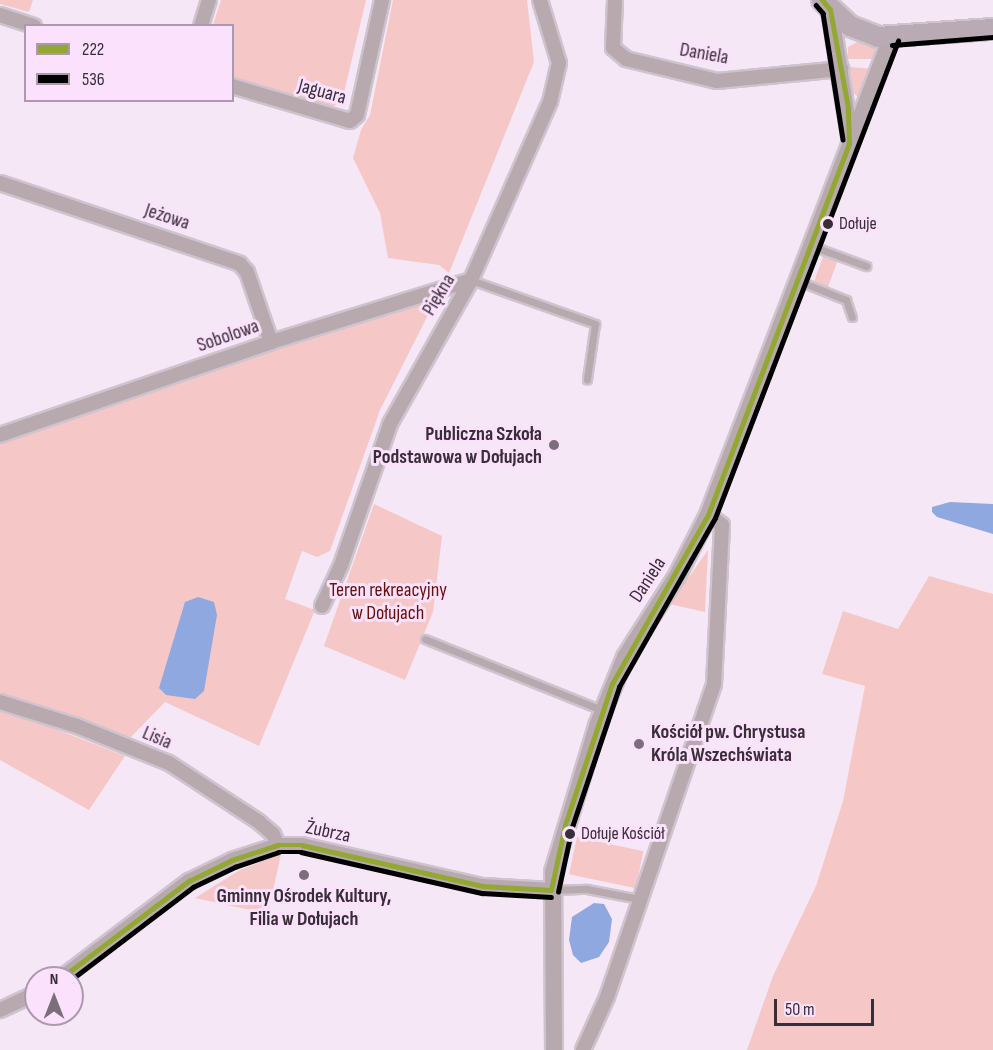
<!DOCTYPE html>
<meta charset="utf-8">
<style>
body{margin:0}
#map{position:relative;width:993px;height:1050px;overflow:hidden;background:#f5e7f6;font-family:"Sofia Sans Condensed",sans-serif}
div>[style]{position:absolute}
.green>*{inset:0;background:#f6c7c7;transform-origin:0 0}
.water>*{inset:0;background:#8fa9e0}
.roads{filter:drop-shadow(2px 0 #cec4ce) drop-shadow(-2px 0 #cec4ce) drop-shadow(0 2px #cec4ce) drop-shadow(0 -2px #cec4ce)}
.service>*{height:7px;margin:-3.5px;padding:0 3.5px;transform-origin:3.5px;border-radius:3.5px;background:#b8a9af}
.minor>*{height:14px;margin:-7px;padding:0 7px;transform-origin:7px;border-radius:7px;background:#b8a9af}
.tertiary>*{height:16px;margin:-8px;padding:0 8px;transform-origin:8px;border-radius:8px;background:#b8a9af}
.primary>*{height:20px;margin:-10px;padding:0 10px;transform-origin:10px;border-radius:10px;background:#baaab4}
.bus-1>*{height:4.5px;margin:-2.25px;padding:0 2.25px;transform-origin:2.25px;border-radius:2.25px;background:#92a832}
.bus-2>*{height:4.5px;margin:-2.25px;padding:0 2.25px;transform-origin:2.25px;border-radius:2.25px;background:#000}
.dots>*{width:16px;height:16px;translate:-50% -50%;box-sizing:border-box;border:3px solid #fbe1fc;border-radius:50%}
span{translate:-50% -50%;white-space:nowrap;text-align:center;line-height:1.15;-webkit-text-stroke:6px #fbe1fc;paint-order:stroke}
.bus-label{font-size:18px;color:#382e38}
.left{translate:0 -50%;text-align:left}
.street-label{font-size:20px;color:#382e38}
.poi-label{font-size:20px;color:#382e38;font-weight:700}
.right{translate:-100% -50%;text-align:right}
.park-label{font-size:20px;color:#651009}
.legend{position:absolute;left:24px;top:24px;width:210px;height:78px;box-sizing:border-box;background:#fbe1fc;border:2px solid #ad99ae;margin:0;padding:8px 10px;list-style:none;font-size:18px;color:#382e38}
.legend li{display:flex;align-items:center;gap:12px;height:30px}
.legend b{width:30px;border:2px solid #ad99ae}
.north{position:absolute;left:24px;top:966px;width:60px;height:60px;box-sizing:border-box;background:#fbe1fc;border:2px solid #ad99ae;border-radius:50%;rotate:0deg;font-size:16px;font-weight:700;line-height:24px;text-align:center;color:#382e38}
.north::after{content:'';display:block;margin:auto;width:21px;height:27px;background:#7a6f7a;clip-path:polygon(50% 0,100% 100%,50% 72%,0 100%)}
.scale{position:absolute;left:774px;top:999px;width:100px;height:27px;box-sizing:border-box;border:3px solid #382e38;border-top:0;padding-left:8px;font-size:18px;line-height:21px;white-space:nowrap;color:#382e38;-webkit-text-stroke:4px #fbe1fc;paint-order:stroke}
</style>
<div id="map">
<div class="green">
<div style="clip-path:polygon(0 0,33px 0,29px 12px,0 4px)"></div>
<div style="clip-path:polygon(221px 0,366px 0,342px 101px,330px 108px,233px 78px,232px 26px,213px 25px)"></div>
<div style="clip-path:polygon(393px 0,527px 0,534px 62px,449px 273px,439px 265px,388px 258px,380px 213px,353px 158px,361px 130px,370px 115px)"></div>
<div style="clip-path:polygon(861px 40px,874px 45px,877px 59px,848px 59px,848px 47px)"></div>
<div style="clip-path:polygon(849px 67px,874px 69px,861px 99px,853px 93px)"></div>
<div style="left:824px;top:254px;width:15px;height:31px;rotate:20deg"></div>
<div style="clip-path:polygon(424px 303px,430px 311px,380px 410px,330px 551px,317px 557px,302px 551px,285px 599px,315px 610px,259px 746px,165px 702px,130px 738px,0 694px,0 444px,348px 324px)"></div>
<div style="clip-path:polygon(374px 504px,442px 536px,433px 612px,405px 680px,324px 646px)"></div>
<div style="clip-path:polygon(708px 550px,705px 612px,669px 604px,670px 604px)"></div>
<div style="clip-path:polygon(929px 576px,993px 594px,993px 1050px,747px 1050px,773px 976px,816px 886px,843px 801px,865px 686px,822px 674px,843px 611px,898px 629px)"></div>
<div style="clip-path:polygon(0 712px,38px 722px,125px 756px,89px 810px,0 760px)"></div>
<div style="left:577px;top:837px;width:68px;height:38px;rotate:12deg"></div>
<div style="clip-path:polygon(281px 854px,268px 914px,195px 898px,240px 870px)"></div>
</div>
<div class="water">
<div style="clip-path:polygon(950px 502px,993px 504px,993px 534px,937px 517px,932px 512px,932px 507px)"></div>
<div style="clip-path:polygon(198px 597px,214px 602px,217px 615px,204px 691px,195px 699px,166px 695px,159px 688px,185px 602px)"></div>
<div style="clip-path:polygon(594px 903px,604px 904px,612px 919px,609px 942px,599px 957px,581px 963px,573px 955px,569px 940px,572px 917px)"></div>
</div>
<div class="roads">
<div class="service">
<div style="left:812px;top:246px;width:58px;rotate:20.3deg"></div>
<div style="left:471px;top:280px;width:132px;rotate:19.5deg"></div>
<div style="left:595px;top:324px;width:56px;rotate:98.3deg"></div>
<div style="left:799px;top:281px;width:51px;rotate:22deg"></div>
<div style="left:846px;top:300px;width:18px;rotate:71deg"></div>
<div style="left:425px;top:639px;width:191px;rotate:21.9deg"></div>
<div style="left:553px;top:890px;width:34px;rotate:-2deg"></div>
<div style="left:587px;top:889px;width:53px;rotate:10.9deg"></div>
</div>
<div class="minor">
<div style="left:615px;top:0;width:48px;rotate:92.4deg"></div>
<div style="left:613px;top:48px;width:17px;rotate:40deg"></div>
<div style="left:626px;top:59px;width:94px;rotate:13.6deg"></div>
<div style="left:717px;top:81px;width:125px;rotate:-5.5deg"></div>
<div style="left:0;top:15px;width:36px;rotate:18deg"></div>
<div style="left:201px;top:26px;width:27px;rotate:-73deg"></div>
<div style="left:232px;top:86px;width:123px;rotate:16.5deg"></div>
<div style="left:350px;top:121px;width:9px;rotate:-41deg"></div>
<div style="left:357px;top:115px;width:118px;rotate:-77.7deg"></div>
<div style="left:0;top:183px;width:253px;rotate:18.6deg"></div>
<div style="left:240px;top:264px;width:11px;rotate:49deg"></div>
<div style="left:247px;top:272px;width:74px;rotate:71.1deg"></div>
<div style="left:0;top:435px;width:287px;rotate:-18.9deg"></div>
<div style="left:271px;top:342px;width:209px;rotate:-17.2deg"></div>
<div style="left:322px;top:606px;width:45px;rotate:-65.1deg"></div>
<div style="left:341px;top:565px;width:149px;rotate:-70.8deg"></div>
<div style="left:390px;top:424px;width:165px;rotate:-60.6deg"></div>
<div style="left:471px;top:280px;width:195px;rotate:-66.1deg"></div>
<div style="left:550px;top:102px;width:40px;rotate:-77deg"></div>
<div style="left:559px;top:63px;width:66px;rotate:-106.8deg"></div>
<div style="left:0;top:702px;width:81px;rotate:17.3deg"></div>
<div style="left:77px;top:726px;width:99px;rotate:21.9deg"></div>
<div style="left:169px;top:763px;width:108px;rotate:33.2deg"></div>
<div style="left:259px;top:822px;width:18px;rotate:41deg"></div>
<div style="left:273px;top:834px;width:12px;rotate:66deg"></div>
<div style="left:61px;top:978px;width:161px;rotate:-37.2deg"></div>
<div style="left:189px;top:881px;width:48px;rotate:-26deg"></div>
<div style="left:232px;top:860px;width:48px;rotate:-18.1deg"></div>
<div style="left:278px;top:845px;width:24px"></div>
<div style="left:302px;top:845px;width:186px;rotate:12.8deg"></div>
<div style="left:483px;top:886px;width:68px;rotate:3.4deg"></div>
<div style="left:0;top:1010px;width:40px;rotate:-25deg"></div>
<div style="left:583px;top:1050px;width:58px;rotate:-65.6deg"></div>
<div style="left:607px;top:997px;width:331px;rotate:-71.1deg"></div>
<div style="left:714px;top:684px;width:159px;rotate:-87.1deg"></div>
<div style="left:722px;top:525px;width:17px;rotate:-144deg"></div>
</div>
<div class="tertiary">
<div style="left:830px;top:10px;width:128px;rotate:81deg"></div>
<div style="left:554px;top:1050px;width:178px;rotate:-90.3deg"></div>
<div style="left:553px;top:872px;width:152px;rotate:-73.2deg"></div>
<div style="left:597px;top:726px;width:74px;rotate:-67.9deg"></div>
<div style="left:625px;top:657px;width:98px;rotate:-57.4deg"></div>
<div style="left:678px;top:574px;width:66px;rotate:-63deg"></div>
<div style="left:708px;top:515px;width:511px;rotate:-69.01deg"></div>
</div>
<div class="primary">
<div style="left:822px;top:0;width:38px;rotate:43deg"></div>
<div style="left:850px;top:26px;width:30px;rotate:21deg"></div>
<div style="left:878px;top:37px;width:115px;rotate:-4deg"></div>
</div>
</div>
<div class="bus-1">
<div style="left:551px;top:890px;width:66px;rotate:-77.8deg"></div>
<div style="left:565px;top:825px;width:149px;rotate:-71.6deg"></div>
<div style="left:612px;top:684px;width:194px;rotate:-60.4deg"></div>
<div style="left:708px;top:515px;width:397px;rotate:-69.2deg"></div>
<div style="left:849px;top:144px;width:36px;rotate:-92deg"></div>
<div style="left:848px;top:108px;width:100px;rotate:-100.4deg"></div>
<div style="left:830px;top:10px;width:13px;rotate:-129deg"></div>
<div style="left:61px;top:978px;width:161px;rotate:-37.2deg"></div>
<div style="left:189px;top:881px;width:48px;rotate:-26deg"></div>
<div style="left:232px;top:860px;width:48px;rotate:-18.1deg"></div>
<div style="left:278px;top:845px;width:24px"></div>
<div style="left:302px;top:845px;width:186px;rotate:12.8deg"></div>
<div style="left:483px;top:886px;width:68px;rotate:3.4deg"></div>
</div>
<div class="bus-2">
<div style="left:816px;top:5px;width:11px;rotate:49deg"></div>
<div style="left:823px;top:13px;width:128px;rotate:81deg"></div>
<div style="left:892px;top:45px;width:101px;rotate:-4.5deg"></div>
<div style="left:558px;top:892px;width:66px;rotate:-77.8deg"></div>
<div style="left:572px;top:827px;width:148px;rotate:-71.4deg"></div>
<div style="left:619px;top:687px;width:194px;rotate:-60.4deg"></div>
<div style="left:715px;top:518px;width:511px;rotate:-69.01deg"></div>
<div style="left:72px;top:979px;width:152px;rotate:-37.2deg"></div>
<div style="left:193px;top:887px;width:47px;rotate:-25.5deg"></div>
<div style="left:235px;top:867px;width:46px;rotate:-18.8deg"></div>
<div style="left:279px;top:852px;width:22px"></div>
<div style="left:301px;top:852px;width:186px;rotate:12.8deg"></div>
<div style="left:482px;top:893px;width:69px;rotate:3.3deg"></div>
</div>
<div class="dots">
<div style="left:828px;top:224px;background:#382e38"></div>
<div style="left:554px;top:445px;background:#7a6f7a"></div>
<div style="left:639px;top:744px;background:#7a6f7a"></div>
<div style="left:570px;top:834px;background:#382e38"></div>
<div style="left:304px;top:875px;background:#7a6f7a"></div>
</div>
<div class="bus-label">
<span class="left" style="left:839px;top:224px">Dołuje</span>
<span class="left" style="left:581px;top:834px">Dołuje Kościół</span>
</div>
<div class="street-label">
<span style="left:704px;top:54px;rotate:10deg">Daniela</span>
<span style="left:322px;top:92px;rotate:15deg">Jaguara</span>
<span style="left:167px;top:217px;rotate:18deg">Jeżowa</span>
<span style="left:439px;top:295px;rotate:-59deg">Piękna</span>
<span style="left:228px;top:336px;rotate:-19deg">Sobolowa</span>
<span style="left:648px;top:580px;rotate:-57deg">Daniela</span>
<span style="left:157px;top:738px;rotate:23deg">Lisia</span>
<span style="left:328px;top:832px;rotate:12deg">Żubrza</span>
</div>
<div class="poi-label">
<span class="right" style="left:542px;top:446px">Publiczna Szkoła<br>Podstawowa w Dołujach</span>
<span class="left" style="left:651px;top:744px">Kościół pw. Chrystusa<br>Króla Wszechświata</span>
<span style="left:304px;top:908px">Gminny Ośrodek Kultury,<br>Filia w Dołujach</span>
</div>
<div class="park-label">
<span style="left:388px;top:602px">Teren rekreacyjny<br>w Dołujach</span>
</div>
<ul class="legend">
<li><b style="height:8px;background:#92a832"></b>222</li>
<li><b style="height:8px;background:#000"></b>536</li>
</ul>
<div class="north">N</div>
<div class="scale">50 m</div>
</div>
